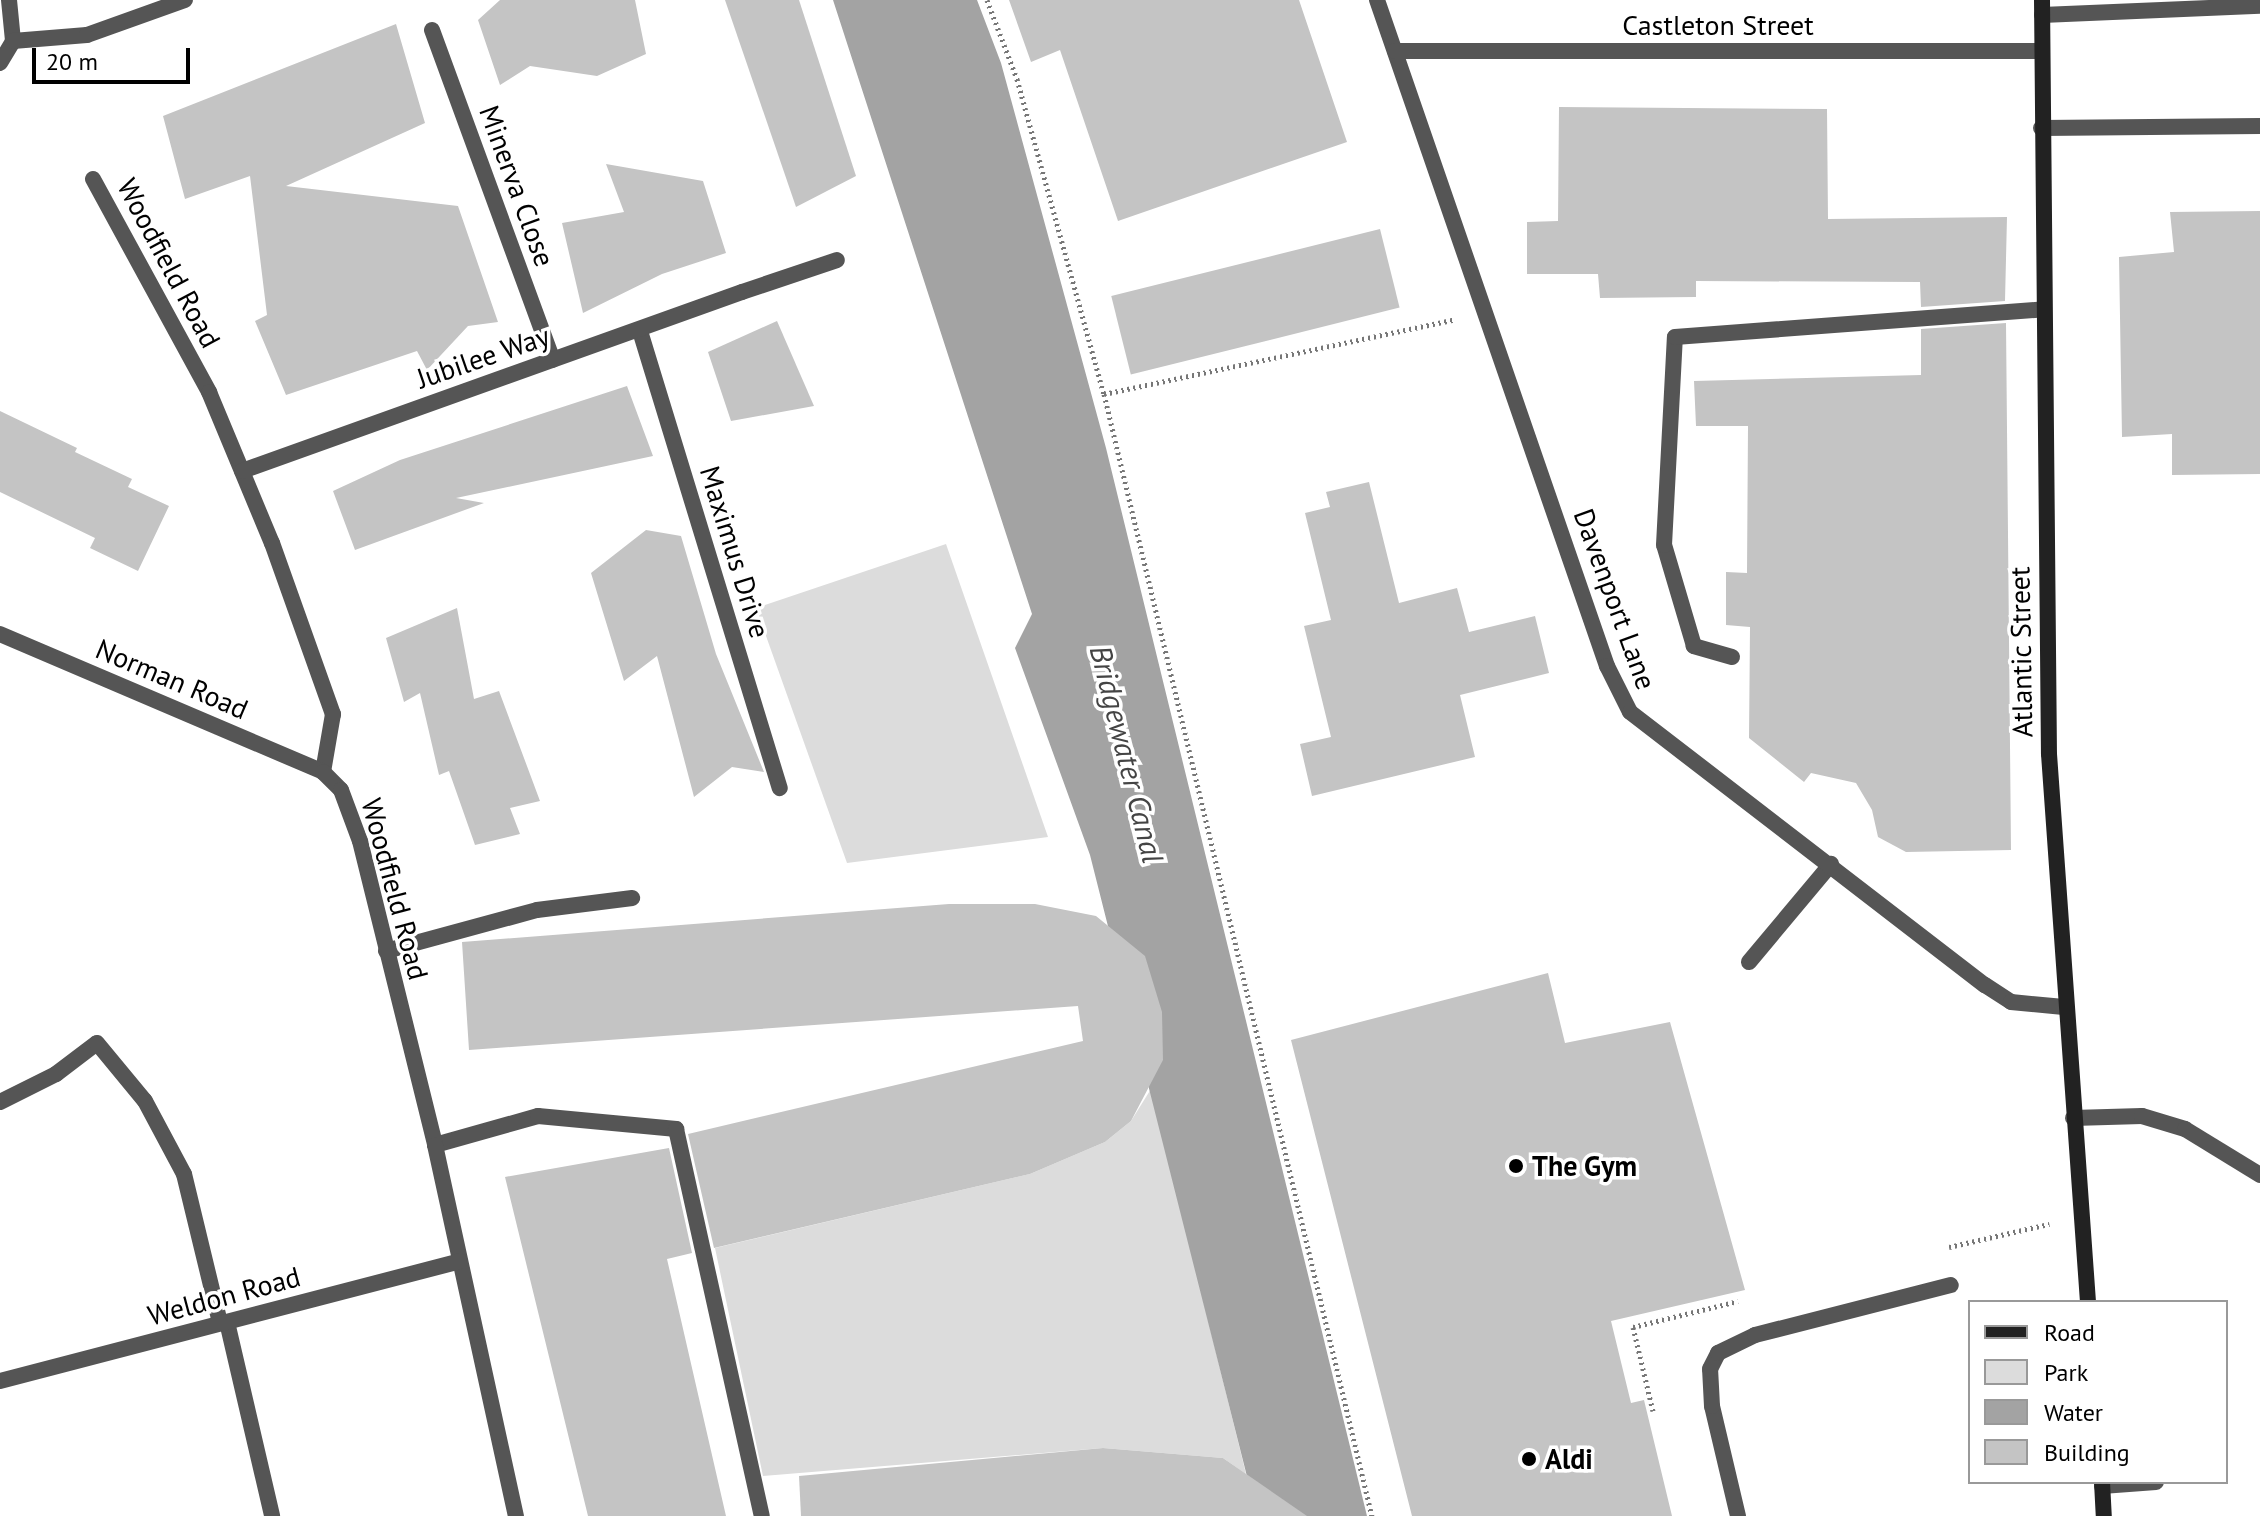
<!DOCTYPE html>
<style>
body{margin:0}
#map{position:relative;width:2260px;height:1516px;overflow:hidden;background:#fff;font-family:"PT Sans",sans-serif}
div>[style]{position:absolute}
.green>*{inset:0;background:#dcdcdc}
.water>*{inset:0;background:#a3a3a3}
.building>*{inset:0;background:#c4c4c4;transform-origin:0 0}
.path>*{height:5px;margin-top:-2.5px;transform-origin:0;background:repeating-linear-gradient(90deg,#777 0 2px,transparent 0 6px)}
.lane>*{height:16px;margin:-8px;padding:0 8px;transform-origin:8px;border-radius:8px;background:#555}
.street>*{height:16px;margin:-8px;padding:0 8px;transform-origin:8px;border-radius:8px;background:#555}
.secondary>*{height:16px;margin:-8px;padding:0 8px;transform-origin:8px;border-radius:8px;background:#222}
.dots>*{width:22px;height:22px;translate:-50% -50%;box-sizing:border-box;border:4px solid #fff;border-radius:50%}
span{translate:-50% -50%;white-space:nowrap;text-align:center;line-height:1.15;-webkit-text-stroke:7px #fff;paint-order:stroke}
.street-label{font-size:28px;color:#000}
.poi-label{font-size:28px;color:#000;font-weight:700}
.left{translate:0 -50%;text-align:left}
.water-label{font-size:30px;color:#444;font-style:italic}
.legend{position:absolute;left:1968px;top:1300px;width:260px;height:184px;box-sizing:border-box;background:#fff;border:2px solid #999;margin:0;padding:10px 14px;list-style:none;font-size:24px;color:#000}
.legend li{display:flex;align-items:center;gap:16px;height:40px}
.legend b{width:40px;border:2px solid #999}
.scale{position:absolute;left:32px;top:48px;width:158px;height:36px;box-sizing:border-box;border:4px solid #000;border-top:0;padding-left:10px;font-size:24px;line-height:28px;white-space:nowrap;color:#000;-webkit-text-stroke:6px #fff;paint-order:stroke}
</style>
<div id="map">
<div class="green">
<div style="clip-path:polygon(946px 544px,1048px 837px,847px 863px,756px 608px)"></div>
<div style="clip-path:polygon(1151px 1089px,1246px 1474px,1223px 1458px,1103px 1448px,763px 1476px,715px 1248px,1030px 1174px,1105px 1142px,1131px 1121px)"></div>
</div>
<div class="water">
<div style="clip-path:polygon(833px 0,977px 0,1001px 63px,1106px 448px,1367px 1516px,1257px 1516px,1090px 855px,1015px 648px,1032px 614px)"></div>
</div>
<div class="building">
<div style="clip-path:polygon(500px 0,635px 0,646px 54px,597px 76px,530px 66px,500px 85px,478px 20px)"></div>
<div style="clip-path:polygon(725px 0,799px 0,856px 176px,796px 207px)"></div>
<div style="clip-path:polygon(1009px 0,1299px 0,1347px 142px,1118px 221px,1060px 50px,1031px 62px)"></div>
<div style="clip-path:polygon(396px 24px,425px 123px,286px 186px,458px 206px,498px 322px,468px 326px,427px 370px,417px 351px,286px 395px,255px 321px,267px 315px,250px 176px,185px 199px,163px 116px)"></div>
<div style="clip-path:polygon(1559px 107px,1827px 109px,1828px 219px,2007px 217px,2005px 301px,1921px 307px,1920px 282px,1696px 281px,1696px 297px,1600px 298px,1598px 274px,1527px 274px,1527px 222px,1558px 221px)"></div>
<div style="clip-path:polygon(606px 164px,703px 181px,726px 253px,662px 274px,583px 313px,562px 223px,624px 212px)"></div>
<div style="clip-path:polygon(2260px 211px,2260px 474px,2172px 475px,2172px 434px,2122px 437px,2119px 257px,2174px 252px,2170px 212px)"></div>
<div style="left:1380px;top:229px;width:81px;height:277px;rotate:76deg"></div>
<div style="clip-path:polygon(777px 321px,814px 406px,731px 421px,708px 352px)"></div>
<div style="clip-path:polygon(2006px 323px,2011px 850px,1906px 852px,1878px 837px,1872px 810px,1856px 783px,1811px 773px,1804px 782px,1749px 738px,1750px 627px,1726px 625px,1726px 572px,1747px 573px,1748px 426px,1696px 426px,1694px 381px,1921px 375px,1921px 329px)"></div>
<div style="clip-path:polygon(627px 386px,653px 456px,456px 498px,484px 503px,355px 550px,333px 491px,400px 460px)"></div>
<div style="clip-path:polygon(0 411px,77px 448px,75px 452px,132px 479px,128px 487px,169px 506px,138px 571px,90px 548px,95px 538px,0 492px)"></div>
<div style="clip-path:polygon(1369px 482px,1399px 603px,1457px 588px,1469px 632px,1535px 616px,1549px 673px,1460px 695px,1475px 757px,1312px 796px,1300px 744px,1331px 737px,1304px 626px,1331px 620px,1305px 513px,1330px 507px,1326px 492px)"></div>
<div style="clip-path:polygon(646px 530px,681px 536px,716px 654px,764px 772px,732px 767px,694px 797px,657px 656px,624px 681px,591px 573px)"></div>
<div style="clip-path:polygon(457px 608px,474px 699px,499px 691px,540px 801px,510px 808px,520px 834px,475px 845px,449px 771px,439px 775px,420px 693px,404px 702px,386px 638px)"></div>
<div style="clip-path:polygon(949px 904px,1035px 904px,1096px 916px,1145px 956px,1162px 1012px,1163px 1060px,1131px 1121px,1105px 1142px,1030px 1174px,714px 1248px,688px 1134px,1083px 1041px,1078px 1006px,469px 1050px,462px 942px)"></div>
<div style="clip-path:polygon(1548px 973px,1565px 1043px,1670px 1022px,1745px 1290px,1611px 1321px,1631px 1403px,1644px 1400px,1672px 1516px,1412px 1516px,1291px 1040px)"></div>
<div style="clip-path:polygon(669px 1148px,692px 1253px,667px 1259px,726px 1516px,588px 1516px,505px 1177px)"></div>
<div style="clip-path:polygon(1103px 1448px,1223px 1458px,1307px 1516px,801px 1516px,799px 1476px)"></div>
</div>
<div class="path">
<div style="left:987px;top:0;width:85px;rotate:69.2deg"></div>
<div style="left:1017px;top:79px;width:327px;rotate:74.6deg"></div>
<div style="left:1104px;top:394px;width:1154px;rotate:76.57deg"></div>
<div style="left:1104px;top:394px;width:357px;rotate:-12deg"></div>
<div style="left:1949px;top:1247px;width:103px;rotate:-13deg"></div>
<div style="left:1653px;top:1411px;width:86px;rotate:-103.4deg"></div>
<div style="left:1633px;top:1327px;width:108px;rotate:-13.9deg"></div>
</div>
<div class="lane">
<div style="left:2042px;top:15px;width:218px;rotate:-2.4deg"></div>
<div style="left:2041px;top:128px;width:219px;rotate:-0.5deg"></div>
<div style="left:742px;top:292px;width:100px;rotate:-18.6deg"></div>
<div style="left:1732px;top:657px;width:40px;rotate:-164deg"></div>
<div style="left:1694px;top:646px;width:105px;rotate:-106.5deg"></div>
<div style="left:1664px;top:545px;width:208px;rotate:-87deg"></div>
<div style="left:1675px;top:337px;width:370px;rotate:-4.3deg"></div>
<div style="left:386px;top:951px;width:156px;rotate:-15.2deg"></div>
<div style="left:537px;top:910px;width:96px;rotate:-7.2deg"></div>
<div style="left:1749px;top:962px;width:128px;rotate:-50.1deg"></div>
<div style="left:0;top:1102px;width:63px;rotate:-26.6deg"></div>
<div style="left:56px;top:1074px;width:51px;rotate:-37.1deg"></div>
<div style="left:97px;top:1043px;width:75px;rotate:50.4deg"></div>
<div style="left:145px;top:1101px;width:83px;rotate:61.9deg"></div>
<div style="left:184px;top:1174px;width:153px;rotate:76.4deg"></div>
<div style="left:435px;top:1145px;width:107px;rotate:-15.7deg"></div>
<div style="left:538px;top:1116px;width:139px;rotate:5.4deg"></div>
<div style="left:676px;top:1129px;width:396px;rotate:77.5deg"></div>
<div style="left:227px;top:1322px;width:199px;rotate:76.9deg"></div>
<div style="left:2102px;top:1486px;width:54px;rotate:-4.2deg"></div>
<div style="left:1738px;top:1516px;width:113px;rotate:-103.3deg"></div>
<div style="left:1712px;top:1406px;width:37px;rotate:-93deg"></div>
<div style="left:1710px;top:1369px;width:18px;rotate:-63deg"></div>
<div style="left:1718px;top:1353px;width:41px;rotate:-25.9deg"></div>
<div style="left:1755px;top:1335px;width:202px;rotate:-14.3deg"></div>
</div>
<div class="street">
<div style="left:9px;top:0;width:41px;rotate:84.4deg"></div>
<div style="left:1377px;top:0;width:705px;rotate:70.95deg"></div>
<div style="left:1607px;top:666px;width:51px;rotate:63.4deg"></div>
<div style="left:1630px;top:712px;width:448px;rotate:37.6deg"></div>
<div style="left:1985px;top:985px;width:31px;rotate:33deg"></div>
<div style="left:2011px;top:1002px;width:53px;rotate:5.4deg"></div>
<div style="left:432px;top:30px;width:351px;rotate:69.9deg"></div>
<div style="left:1395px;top:51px;width:646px"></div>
<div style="left:0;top:63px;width:26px;rotate:-59deg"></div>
<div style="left:13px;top:41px;width:74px;rotate:-4.6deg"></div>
<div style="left:87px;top:35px;width:104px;rotate:-19.7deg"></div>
<div style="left:93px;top:179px;width:243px;rotate:61.4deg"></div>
<div style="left:209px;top:392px;width:164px;rotate:67.4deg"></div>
<div style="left:272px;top:543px;width:182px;rotate:70.4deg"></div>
<div style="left:333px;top:714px;width:59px;rotate:99.8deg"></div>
<div style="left:640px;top:331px;width:478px;rotate:73deg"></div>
<div style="left:242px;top:471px;width:531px;rotate:-19.7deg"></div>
<div style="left:0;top:634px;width:351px;rotate:23.1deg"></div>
<div style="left:323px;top:772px;width:25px;rotate:45deg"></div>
<div style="left:341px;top:790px;width:54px;rotate:69.6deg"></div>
<div style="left:360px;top:841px;width:313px;rotate:76.1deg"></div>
<div style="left:435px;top:1145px;width:380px;rotate:77.7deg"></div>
<div style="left:2073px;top:1118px;width:69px;rotate:-1.7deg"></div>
<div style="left:2142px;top:1116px;width:45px;rotate:16.8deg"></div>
<div style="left:2185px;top:1129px;width:88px;rotate:31.5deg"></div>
<div style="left:0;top:1381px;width:475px;rotate:-14.6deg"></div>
</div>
<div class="secondary">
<div style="left:2042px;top:0;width:754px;rotate:89.47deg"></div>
<div style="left:2049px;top:754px;width:549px;rotate:85.93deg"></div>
<div style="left:2102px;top:1482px;width:34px;rotate:87deg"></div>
</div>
<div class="dots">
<div style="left:1516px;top:1166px;background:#000"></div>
<div style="left:1529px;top:1459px;background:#000"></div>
</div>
<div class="street-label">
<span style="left:1718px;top:25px">Castleton Street</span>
<span style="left:517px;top:186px;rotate:70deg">Minerva Close</span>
<span style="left:169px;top:263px;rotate:62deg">Woodfield Road</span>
<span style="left:483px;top:357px;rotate:-19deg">Jubilee Way</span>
<span style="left:735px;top:552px;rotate:73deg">Maximus Drive</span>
<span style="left:1615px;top:599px;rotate:70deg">Davenport Lane</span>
<span style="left:2021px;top:652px;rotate:-91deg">Atlantic Street</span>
<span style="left:172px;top:679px;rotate:23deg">Norman Road</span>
<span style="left:395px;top:889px;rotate:75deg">Woodfield Road</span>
<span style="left:224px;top:1296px;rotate:-15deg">Weldon Road</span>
</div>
<div class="poi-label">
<span class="left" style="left:1532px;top:1166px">The Gym</span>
<span class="left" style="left:1545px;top:1459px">Aldi</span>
</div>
<div class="water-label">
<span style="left:1127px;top:754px;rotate:76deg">Bridgewater Canal</span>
</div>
<ul class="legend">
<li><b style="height:10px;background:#222"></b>Road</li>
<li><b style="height:22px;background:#dcdcdc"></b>Park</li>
<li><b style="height:22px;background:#a3a3a3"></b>Water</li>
<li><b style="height:22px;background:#c4c4c4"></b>Building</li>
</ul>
<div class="scale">20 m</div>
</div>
